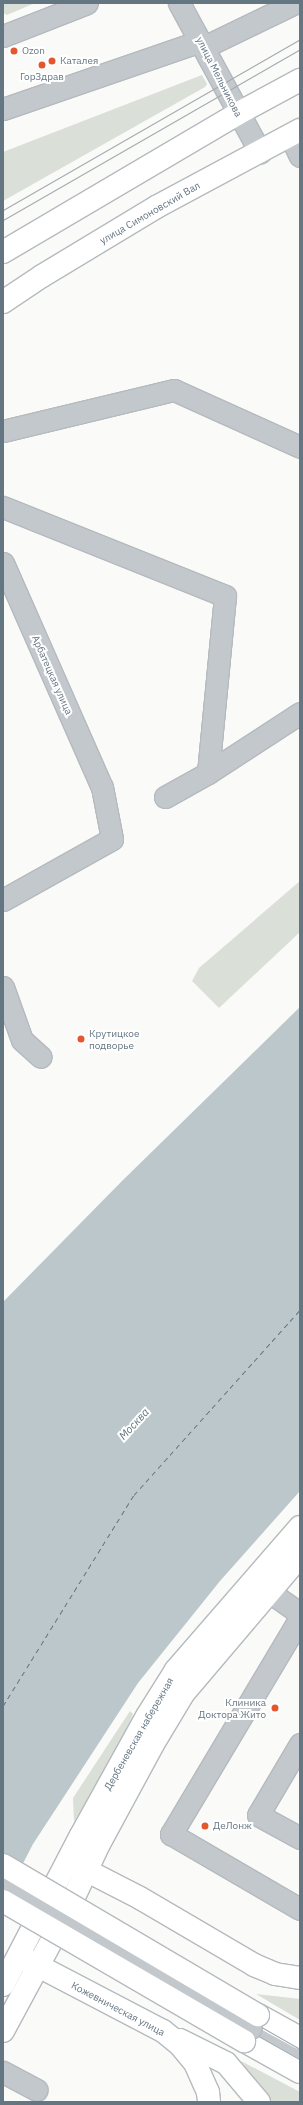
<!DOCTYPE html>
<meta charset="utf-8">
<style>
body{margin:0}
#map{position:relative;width:303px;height:2105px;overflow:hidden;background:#fafaf8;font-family:"IBM Plex Sans",sans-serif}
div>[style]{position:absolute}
.green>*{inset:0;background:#dadfd7}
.water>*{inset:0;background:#bbc7cb}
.ferry>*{height:1px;margin-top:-0.5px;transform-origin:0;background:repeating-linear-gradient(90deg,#60757c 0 5px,transparent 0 9px)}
.roads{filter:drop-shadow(1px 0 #b5babe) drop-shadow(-1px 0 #b5babe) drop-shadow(0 1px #b5babe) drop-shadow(0 -1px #b5babe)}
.minor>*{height:21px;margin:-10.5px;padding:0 10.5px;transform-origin:10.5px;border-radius:10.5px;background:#c3c8cc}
.major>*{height:22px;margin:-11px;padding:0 11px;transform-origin:11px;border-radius:11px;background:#fff}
.tram>*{height:1px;margin:-0.5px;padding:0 0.5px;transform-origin:0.5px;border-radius:0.5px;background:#a2aab0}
.bridges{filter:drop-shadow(1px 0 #b5babe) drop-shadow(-1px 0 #b5babe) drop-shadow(0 1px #b5babe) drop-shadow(0 -1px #b5babe)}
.minor-bridge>*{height:21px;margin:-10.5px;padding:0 10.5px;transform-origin:10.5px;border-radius:10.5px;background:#c3c8cc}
.major-bridge>*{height:22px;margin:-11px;padding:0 11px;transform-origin:11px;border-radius:11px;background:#fff}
.dots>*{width:11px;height:11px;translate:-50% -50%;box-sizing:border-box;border:2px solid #fff;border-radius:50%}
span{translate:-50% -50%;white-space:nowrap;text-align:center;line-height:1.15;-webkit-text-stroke:4px #fff;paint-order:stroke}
.poi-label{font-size:10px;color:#657683}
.left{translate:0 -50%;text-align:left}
.right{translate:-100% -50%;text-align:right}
.street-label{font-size:10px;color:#657683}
.water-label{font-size:11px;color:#60757c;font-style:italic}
.frame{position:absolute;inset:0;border:4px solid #657683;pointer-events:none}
</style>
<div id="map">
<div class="green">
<div style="clip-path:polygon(3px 3px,35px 3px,7px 15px,3px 13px)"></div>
<div style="clip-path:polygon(202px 75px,207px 84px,205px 87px,3px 201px,3px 152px)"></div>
<div style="clip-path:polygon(300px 881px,300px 932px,219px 1008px,192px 981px,199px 968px)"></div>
<div style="clip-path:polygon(130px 1711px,133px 1714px,121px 1745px,74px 1822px,73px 1798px)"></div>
<div style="clip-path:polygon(256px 1994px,300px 1999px,300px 2020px)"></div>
<div style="clip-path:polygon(241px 2061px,300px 2092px,300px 2102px,270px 2102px)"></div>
</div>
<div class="water">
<div style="clip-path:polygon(300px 1007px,300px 1491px,220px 1581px,138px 1683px,33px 1844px,3px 1902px,3px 1302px,122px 1181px)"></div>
</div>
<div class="ferry">
<div style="left:3px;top:1706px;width:248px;rotate:-58.2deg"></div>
<div style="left:134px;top:1495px;width:249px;rotate:-48.1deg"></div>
</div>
<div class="roads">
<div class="minor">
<div style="left:179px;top:3px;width:170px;rotate:61.5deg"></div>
<div style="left:3px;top:36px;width:90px;rotate:-21.4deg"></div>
<div style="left:204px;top:47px;width:101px;rotate:-25.8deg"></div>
<div style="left:3px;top:109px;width:209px;rotate:-19deg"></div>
<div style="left:290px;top:135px;width:23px;rotate:65deg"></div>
<div style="left:3px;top:431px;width:176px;rotate:-13.5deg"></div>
<div style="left:174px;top:390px;width:138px;rotate:24.3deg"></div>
<div style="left:3px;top:507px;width:239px;rotate:21.8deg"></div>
<div style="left:225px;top:596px;width:178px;rotate:95.5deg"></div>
<div style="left:3px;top:563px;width:245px;rotate:66.2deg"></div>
<div style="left:102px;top:787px;width:53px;rotate:79.1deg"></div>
<div style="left:112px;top:839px;width:125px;rotate:150.8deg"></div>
<div style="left:165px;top:797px;width:49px;rotate:-29.2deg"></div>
<div style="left:208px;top:773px;width:110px;rotate:-33.1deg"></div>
<div style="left:3px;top:987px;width:56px;rotate:70.3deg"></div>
<div style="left:22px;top:1040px;width:25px;rotate:42deg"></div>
<div style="left:268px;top:1591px;width:39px;rotate:35deg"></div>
<div style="left:300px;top:1618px;width:252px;rotate:120.8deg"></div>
<div style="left:171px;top:1834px;width:149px;rotate:30.2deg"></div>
<div style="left:300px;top:1744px;width:82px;rotate:120.6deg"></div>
<div style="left:258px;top:1815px;width:48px;rotate:28.7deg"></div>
<div style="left:251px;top:2028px;width:55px;rotate:28deg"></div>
<div style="left:3px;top:2072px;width:38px;rotate:28deg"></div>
</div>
<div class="major">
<div style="left:3px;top:252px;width:272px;rotate:-30.5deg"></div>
<div style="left:237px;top:114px;width:72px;rotate:-28.4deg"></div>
<div style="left:3px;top:302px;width:47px;rotate:-33.7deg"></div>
<div style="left:42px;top:276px;width:135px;rotate:-31.1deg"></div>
<div style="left:158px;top:206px;width:161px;rotate:-28.2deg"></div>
<div style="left:72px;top:1863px;width:76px;rotate:27.2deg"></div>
<div style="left:140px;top:1898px;width:132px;rotate:30.4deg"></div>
<div style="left:254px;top:1965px;width:23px;rotate:23deg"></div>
<div style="left:275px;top:1974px;width:25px;rotate:9deg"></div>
<div style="left:25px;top:1959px;width:156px;rotate:27.6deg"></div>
<div style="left:163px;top:2031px;width:22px;rotate:39deg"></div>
<div style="left:180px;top:2045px;width:23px;rotate:50deg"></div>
<div style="left:195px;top:2063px;width:32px;rotate:66deg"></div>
<div style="left:208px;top:2092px;width:10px;rotate:84deg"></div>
<div style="left:3px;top:1985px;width:167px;rotate:-62.5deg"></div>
<div style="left:80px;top:1837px;width:138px;rotate:-61deg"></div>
<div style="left:147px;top:1716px;width:54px;rotate:-57.8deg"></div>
<div style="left:176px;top:1670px;width:189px;rotate:-49.1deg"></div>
<div style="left:258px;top:2015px;width:48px;rotate:28.7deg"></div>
<div style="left:3px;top:2031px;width:133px;rotate:-61.7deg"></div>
<div style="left:66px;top:1914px;width:77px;rotate:-64.8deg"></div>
<div style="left:99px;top:1844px;width:114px;rotate:-61.6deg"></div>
<div style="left:153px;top:1744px;width:58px;rotate:-59deg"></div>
<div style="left:183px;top:1694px;width:181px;rotate:-49.7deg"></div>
<div style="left:180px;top:2040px;width:51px;rotate:26.6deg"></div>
<div style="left:226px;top:2063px;width:51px;rotate:49.8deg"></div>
<div style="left:244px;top:2041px;width:64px;rotate:29deg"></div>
</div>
</div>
<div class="tram">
<div style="left:3px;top:210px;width:343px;rotate:-29.9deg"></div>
<div style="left:3px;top:220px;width:343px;rotate:-29.9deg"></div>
<div style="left:3px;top:1879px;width:342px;rotate:29.8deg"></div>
<div style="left:3px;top:1891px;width:342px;rotate:29.6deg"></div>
</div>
<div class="bridges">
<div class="minor-bridge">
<div style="left:3px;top:1885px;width:286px;rotate:30deg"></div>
</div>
<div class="major-bridge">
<div style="left:3px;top:1865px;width:296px;rotate:30.5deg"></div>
<div style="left:3px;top:1901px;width:279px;rotate:30.2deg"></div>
</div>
</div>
<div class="dots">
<div style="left:14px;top:51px;background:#e4572e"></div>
<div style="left:52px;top:61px;background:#e4572e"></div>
<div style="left:42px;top:65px;background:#e4572e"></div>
<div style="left:81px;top:1039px;background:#e4572e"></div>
<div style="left:275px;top:1708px;background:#e4572e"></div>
<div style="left:205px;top:1826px;background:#e4572e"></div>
</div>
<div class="poi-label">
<span class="left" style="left:22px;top:51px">Ozon</span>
<span class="left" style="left:60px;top:61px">Каталея</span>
<span style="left:42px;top:77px">ГорЗдрав</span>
<span class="left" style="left:89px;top:1039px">Крутицкое<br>подворье</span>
<span class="right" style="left:266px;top:1708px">Клиника<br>Доктора Жито</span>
<span class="left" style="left:213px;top:1826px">ДеЛонж</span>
</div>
<div class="street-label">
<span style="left:219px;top:77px;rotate:63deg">улица Мельникова</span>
<span style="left:150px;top:213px;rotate:-30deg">улица Симоновский Вал</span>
<span style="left:52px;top:675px;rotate:66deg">Арбатецкая улица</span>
<span style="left:139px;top:1734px;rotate:-60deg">Дербеневская набережная</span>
<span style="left:118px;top:2009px;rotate:28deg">Кожевническая улица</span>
</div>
<div class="water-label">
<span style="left:134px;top:1424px;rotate:-47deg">Москва</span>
</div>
<div class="frame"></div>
</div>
